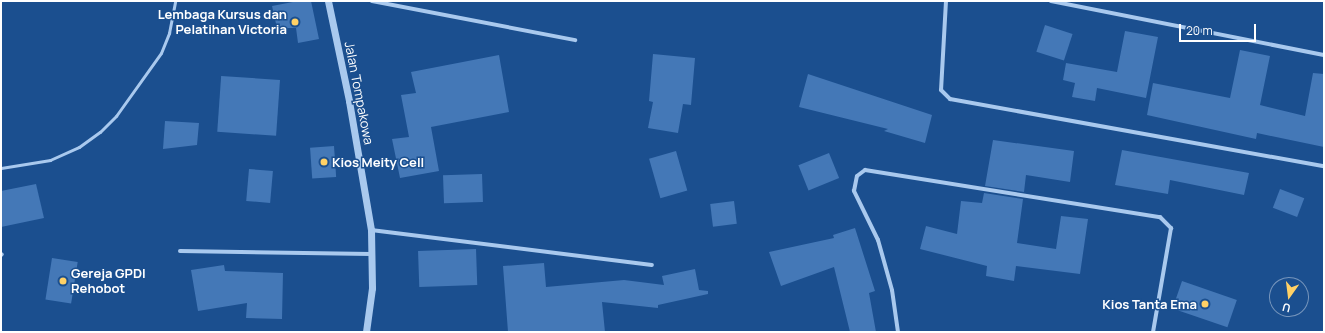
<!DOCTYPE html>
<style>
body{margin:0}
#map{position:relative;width:1325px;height:333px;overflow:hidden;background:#1b4f8f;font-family:Manrope,sans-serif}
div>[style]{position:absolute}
.building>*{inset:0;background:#4478b7;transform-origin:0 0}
.service>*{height:3px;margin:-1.5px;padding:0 1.5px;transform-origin:1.5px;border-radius:1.5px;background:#a9c9ee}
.minor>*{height:4px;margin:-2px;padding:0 2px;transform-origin:2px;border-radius:2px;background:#a9c9ee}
.tertiary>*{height:7px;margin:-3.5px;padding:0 3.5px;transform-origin:3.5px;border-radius:3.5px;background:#a9c9ee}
.dots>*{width:11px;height:11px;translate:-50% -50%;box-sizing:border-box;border:2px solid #1b4f8f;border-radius:50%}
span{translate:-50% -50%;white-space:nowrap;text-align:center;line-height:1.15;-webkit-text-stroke:3px #1b4f8f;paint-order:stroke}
.poi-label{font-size:13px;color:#fff;font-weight:700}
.right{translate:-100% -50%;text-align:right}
.left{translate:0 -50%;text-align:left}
.street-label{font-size:13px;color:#fff}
.frame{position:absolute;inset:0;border:2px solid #fff;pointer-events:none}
.north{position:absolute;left:1269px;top:277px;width:40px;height:40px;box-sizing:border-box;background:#1b4f8f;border:1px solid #7695bc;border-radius:50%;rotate:194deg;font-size:11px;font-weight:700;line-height:16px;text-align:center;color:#fff}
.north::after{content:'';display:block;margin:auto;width:14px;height:18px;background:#ffd166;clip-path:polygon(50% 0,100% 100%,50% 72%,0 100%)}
.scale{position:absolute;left:1179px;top:24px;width:77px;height:18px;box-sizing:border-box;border:2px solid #fff;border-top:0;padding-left:5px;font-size:12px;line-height:14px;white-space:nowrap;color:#fff;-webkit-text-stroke:3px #1b4f8f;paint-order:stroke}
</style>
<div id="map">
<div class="building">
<div style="clip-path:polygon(298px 1px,311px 1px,319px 39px,298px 43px,296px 28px,277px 28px,272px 6px)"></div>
<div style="left:1045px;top:25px;width:29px;height:28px;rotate:18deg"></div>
<div style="clip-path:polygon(1125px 31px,1158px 37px,1146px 98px,1097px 88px,1095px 101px,1072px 97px,1075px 83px,1063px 80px,1066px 63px,1117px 72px)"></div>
<div style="clip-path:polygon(1240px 50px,1270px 56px,1260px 105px,1305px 116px,1313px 73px,1324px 74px,1324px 147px,1257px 133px,1256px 139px,1147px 115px,1153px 83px,1230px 98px)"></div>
<div style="clip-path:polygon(653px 54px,695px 58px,691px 105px,683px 104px,678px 133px,648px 128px,653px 102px,649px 101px)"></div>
<div style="clip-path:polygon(499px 55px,509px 112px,431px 127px,439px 171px,400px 178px,392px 139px,409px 137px,401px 95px,416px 93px,411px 72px)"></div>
<div style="clip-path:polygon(808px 74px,932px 115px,925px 143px,884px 131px,888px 129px,799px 107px)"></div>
<div style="left:280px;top:80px;width:56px;height:59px;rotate:94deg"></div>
<div style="clip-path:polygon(165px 121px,199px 123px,197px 145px,163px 149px)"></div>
<div style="clip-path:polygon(993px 140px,1074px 151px,1070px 182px,1026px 175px,1024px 192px,985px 186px)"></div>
<div style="left:334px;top:146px;width:31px;height:24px;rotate:86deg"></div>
<div style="clip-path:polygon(1122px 150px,1249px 173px,1244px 195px,1170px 180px,1168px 194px,1115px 185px)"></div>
<div style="left:676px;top:151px;width:41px;height:28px;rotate:74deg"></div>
<div style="left:829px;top:153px;width:27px;height:33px;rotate:68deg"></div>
<div style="left:249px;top:169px;width:24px;height:32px;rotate:5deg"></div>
<div style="left:482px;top:174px;width:28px;height:39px;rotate:88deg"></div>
<div style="clip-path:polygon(36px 184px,44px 218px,1px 227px,1px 191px)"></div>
<div style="left:1280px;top:189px;width:26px;height:20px;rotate:21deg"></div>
<div style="clip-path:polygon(984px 193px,1023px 199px,1017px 243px,1056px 249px,1061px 216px,1088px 219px,1080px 274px,1016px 266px,1014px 281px,986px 276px,987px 266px,920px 249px,926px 226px,957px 234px,961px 201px,982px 203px)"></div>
<div style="left:734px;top:201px;width:23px;height:24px;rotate:83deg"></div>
<div style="clip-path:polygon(855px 228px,875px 291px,869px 293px,876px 332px,850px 332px,834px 267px,781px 286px,769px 252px,834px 238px,833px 235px)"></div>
<div style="left:476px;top:249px;width:36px;height:58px;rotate:88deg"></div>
<div style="left:52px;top:258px;width:26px;height:42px;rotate:9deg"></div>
<div style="clip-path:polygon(544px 263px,546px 287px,624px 280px,664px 285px,662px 276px,695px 269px,699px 290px,708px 291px,708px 294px,658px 305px,658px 308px,602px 302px,605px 332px,508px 332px,503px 266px)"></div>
<div style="clip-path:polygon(224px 265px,225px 271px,283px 273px,282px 319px,246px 318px,247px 303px,198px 311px,191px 270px)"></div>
<div style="left:1182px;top:281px;width:58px;height:29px;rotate:19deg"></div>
</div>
<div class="service">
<div style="left:1px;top:168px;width:50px;rotate:-9.3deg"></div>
<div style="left:50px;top:160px;width:32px;rotate:-24deg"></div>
<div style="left:79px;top:147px;width:26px;rotate:-36deg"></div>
<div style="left:100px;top:132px;width:23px;rotate:-45deg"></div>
<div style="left:116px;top:116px;width:77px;rotate:-54.5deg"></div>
<div style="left:161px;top:53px;width:22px;rotate:-68deg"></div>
<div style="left:169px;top:33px;width:33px;rotate:-79deg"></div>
</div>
<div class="minor">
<div style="left:372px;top:1px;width:207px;rotate:10.9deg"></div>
<div style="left:946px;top:1px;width:89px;rotate:93.2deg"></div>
<div style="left:941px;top:90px;width:13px;rotate:45deg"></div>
<div style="left:950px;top:99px;width:380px;rotate:10.2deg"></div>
<div style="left:1051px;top:1px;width:278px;rotate:11.2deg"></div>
<div style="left:371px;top:230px;width:283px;rotate:7.1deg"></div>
<div style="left:180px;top:251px;width:191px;rotate:0.9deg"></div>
<div style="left:1px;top:255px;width:1px;rotate:-45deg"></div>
<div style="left:898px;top:332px;width:42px;rotate:-98.1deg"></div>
<div style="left:892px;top:290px;width:52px;rotate:-105.6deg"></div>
<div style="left:878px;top:240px;width:55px;rotate:-116.1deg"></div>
<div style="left:854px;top:191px;width:15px;rotate:-79deg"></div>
<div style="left:857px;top:176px;width:10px;rotate:-37deg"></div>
<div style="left:865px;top:170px;width:299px;rotate:9.1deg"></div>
<div style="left:1160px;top:217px;width:16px;rotate:45deg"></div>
<div style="left:1171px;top:228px;width:106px;rotate:99.8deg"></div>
</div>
<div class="tertiary">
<div style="left:328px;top:1px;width:102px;rotate:78.1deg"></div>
<div style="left:349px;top:101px;width:131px;rotate:80.3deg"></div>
<div style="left:371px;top:230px;width:58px;rotate:89deg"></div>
<div style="left:372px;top:288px;width:44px;rotate:97.8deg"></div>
</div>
<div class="dots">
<div style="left:295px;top:22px;background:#ffd166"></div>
<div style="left:324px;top:162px;background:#ffd166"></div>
<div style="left:63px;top:281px;background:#ffd166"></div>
<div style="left:1205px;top:304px;background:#ffd166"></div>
</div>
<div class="poi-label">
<span class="right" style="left:287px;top:22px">Lembaga Kursus dan<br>Pelatihan Victoria</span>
<span class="left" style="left:332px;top:162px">Kios Meity Cell</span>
<span class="left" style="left:71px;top:281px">Gereja GPDI<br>Rehobot</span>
<span class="right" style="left:1197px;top:304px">Kios Tanta Ema</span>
</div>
<div class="street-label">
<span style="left:359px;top:93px;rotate:79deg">Jalan Tompakowa</span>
</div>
<div class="frame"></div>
<div class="north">U</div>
<div class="scale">20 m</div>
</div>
